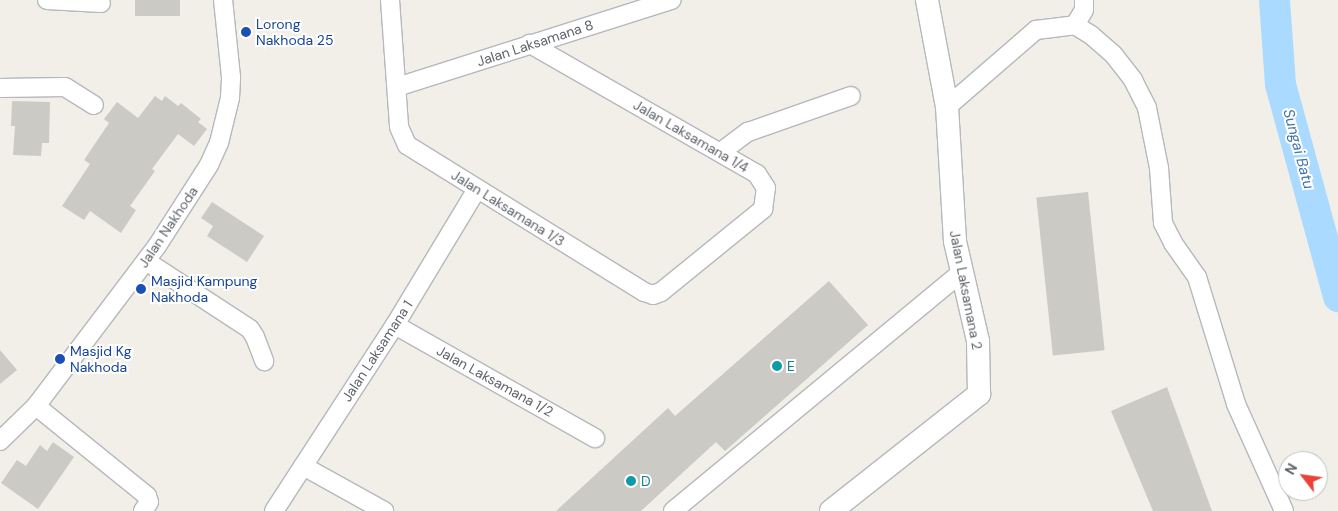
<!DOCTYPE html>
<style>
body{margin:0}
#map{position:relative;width:1338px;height:511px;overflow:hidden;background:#f1efe8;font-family:"DM Sans",sans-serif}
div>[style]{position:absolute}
.river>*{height:31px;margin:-15.5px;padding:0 15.5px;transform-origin:15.5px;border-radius:15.5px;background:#aadaff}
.building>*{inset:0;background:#cccac5;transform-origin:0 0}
.roads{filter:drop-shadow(1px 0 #b5b8bc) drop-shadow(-1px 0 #b5b8bc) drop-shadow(0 1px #b5b8bc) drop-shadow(0 -1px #b5b8bc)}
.minor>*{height:18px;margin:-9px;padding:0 9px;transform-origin:9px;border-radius:9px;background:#fff}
.tertiary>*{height:22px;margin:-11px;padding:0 11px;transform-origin:11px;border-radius:11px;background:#fff}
.dots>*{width:14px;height:14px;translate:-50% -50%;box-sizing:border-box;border:2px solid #fff;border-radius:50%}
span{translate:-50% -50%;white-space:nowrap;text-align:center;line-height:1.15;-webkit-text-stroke:4px #fff;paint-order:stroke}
.transit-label{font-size:14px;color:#164399}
.left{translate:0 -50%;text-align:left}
.street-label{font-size:14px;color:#5f6368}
.culture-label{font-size:14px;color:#0d838f}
.water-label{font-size:15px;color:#4174aa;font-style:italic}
.north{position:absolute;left:1278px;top:451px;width:50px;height:50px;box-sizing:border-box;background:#fff;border:1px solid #bfc1c3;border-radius:50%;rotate:300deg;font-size:14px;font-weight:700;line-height:20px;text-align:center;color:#5f6368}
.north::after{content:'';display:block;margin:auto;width:18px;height:22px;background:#ea4335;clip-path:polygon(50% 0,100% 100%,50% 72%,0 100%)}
</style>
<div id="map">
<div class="river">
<div style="left:1274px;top:0;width:84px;rotate:85.9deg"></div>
<div style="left:1280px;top:84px;width:220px;rotate:74.7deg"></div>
</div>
<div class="building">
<div style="left:135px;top:0;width:45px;height:16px"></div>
<div style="clip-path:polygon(155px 96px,162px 101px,165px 96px,178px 106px,181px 103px,201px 119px,198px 122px,207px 129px,194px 146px,178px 134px,152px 169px,155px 171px,130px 206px,136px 210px,121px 233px,90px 211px,84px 220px,62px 206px,90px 164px,84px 160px,109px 123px,104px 119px,117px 102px,138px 118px)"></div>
<div style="clip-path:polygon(12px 101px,50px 102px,49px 143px,42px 143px,41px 156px,13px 155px,15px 126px,11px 126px)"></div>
<div style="left:1088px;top:192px;width:159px;height:52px;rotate:84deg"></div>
<div style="clip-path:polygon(212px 202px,264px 236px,247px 262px,207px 236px,213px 226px,201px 218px)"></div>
<div style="clip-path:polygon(829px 281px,868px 325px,725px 451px,716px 442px,641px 511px,556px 511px,668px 408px,675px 416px)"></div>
<div style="clip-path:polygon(0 350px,17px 370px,0 384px)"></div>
<div style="clip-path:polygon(1167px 387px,1212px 511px,1153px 511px,1111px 411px)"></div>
<div style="clip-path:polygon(53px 442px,74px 457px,38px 509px,1px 483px,17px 460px,26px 466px,40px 445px,47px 451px)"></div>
</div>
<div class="roads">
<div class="minor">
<div style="left:47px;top:0;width:54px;rotate:3.2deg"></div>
<div style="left:390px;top:0;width:127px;rotate:85.9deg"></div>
<div style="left:399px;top:127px;width:20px;rotate:66deg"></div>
<div style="left:407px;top:145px;width:279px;rotate:31.8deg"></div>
<div style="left:644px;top:292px;width:9px;rotate:18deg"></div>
<div style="left:653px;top:295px;width:9px;rotate:-21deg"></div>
<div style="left:661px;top:292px;width:132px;rotate:-39.1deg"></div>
<div style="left:763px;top:209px;width:21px;rotate:-82deg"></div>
<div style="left:766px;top:188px;width:17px;rotate:-123deg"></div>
<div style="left:757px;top:174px;width:262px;rotate:-150.2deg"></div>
<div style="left:1075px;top:25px;width:19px;rotate:32deg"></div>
<div style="left:1091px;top:35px;width:29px;rotate:41deg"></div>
<div style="left:1113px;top:54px;width:33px;rotate:52deg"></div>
<div style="left:1133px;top:80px;width:31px;rotate:63deg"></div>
<div style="left:1147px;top:108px;width:61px;rotate:78.7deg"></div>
<div style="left:1159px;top:168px;width:55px;rotate:85.8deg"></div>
<div style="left:1163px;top:223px;width:22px;rotate:63deg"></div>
<div style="left:1173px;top:243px;width:42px;rotate:54.8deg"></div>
<div style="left:1197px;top:277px;width:133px;rotate:72.9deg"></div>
<div style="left:1236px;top:404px;width:117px;rotate:65.8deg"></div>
<div style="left:397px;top:87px;width:288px;rotate:-17.6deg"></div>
<div style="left:0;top:88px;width:65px;rotate:-0.9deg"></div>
<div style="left:65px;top:87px;width:34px;rotate:32deg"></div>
<div style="left:947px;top:107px;width:118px;rotate:-40.9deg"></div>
<div style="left:1036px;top:30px;width:39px;rotate:-7deg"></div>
<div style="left:1075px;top:25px;width:17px;rotate:-59deg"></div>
<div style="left:1084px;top:10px;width:10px;rotate:-90deg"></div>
<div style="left:721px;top:152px;width:34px;rotate:-37deg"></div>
<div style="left:748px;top:132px;width:109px;rotate:-19.3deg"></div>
<div style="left:146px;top:261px;width:124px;rotate:33.2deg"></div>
<div style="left:250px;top:329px;width:9px;rotate:58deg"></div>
<div style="left:255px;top:337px;width:26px;rotate:69deg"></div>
<div style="left:395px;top:325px;width:230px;rotate:29.5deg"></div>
<div style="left:36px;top:406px;width:143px;rotate:39deg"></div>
<div style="left:147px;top:496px;width:6px;rotate:72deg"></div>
<div style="left:149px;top:502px;width:11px;rotate:124deg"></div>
<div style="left:0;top:441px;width:50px;rotate:-44.2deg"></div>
<div style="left:36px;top:406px;width:201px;rotate:-52.9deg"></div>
<div style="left:157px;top:246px;width:96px;rotate:-57.3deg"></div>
<div style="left:209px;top:165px;width:24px;rotate:-66deg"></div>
<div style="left:219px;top:143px;width:46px;rotate:-76.3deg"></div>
<div style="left:230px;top:98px;width:21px;rotate:-87deg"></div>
<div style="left:231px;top:77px;width:77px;rotate:-95.9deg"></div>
<div style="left:303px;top:466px;width:93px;rotate:29.1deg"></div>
<div style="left:274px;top:511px;width:222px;rotate:-57deg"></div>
<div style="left:395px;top:325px;width:159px;rotate:-58.9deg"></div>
<div style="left:673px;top:511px;width:375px;rotate:-39.6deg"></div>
</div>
<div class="tertiary">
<div style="left:831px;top:511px;width:189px;rotate:-38.3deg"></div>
<div style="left:979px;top:394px;width:53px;rotate:-91.1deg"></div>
<div style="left:978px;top:341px;width:103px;rotate:-103deg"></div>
<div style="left:955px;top:241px;width:134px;rotate:-93.4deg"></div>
<div style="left:947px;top:107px;width:109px;rotate:-100.6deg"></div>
</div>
</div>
<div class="dots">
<div style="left:246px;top:32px;background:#1a4fb4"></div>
<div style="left:141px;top:289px;background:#1a4fb4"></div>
<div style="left:60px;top:359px;background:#1a4fb4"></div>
<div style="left:777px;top:366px;background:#0f9aa8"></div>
<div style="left:631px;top:481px;background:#0f9aa8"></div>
</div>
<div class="transit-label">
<span class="left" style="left:256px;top:32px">Lorong<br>Nakhoda 25</span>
<span class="left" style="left:151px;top:289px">Masjid Kampung<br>Nakhoda</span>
<span class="left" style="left:70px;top:359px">Masjid Kg<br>Nakhoda</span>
</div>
<div class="street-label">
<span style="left:535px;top:43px;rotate:-18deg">Jalan Laksamana 8</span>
<span style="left:691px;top:136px;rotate:30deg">Jalan Laksamana 1/4</span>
<span style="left:508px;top:208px;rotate:32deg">Jalan Laksamana 1/3</span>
<span style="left:168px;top:227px;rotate:-56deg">Jalan Nakhoda</span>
<span style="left:966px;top:290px;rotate:79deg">Jalan Laksamana 2</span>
<span style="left:377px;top:351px;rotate:-57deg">Jalan Laksamana 1</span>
<span style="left:495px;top:381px;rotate:29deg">Jalan Laksamana 1/2</span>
</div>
<div class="culture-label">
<span class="left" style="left:787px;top:366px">E</span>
<span class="left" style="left:641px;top:481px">D</span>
</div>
<div class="water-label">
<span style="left:1298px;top:149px;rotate:75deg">Sungai Batu</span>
</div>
<div class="north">N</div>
</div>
